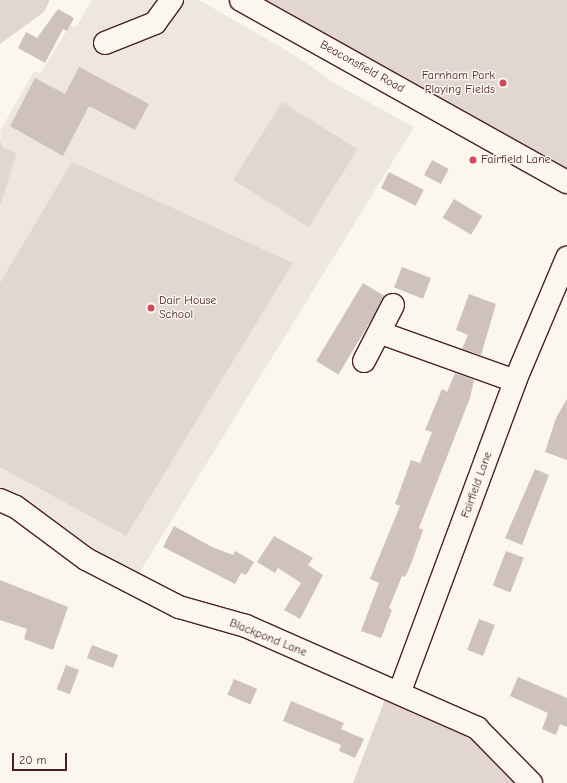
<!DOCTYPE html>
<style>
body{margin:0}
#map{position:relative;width:567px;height:783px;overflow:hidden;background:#fbf7ec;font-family:"Comic Neue",sans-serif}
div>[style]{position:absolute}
.built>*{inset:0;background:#eee7de}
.green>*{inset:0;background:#e2d7d0;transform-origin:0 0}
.building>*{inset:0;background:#cfc2bc;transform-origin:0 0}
.roads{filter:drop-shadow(1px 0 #4a1f2b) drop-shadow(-1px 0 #4a1f2b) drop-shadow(0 1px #4a1f2b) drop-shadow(0 -1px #4a1f2b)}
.minor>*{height:22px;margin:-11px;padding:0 11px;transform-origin:11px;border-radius:11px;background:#fbf7ec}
.major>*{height:22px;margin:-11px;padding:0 11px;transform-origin:11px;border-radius:11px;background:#fbf7ec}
.dots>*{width:11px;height:11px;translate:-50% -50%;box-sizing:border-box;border:2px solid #fbf7ec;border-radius:50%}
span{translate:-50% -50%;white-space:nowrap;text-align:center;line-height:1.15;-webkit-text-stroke:3px #fbf7ec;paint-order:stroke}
.street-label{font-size:12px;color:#4a1f2b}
.poi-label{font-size:12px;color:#4a1f2b}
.right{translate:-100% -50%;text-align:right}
.left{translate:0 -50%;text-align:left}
.scale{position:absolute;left:12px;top:753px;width:55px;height:18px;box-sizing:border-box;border:2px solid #4a1f2b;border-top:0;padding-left:5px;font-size:12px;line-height:14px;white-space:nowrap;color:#4a1f2b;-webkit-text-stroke:3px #fbf7ec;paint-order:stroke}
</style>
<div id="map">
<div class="built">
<div style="clip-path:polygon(92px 0,199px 0,294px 55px,339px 86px,414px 127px,136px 578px,37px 508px,0 488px,0 206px,17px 153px,2px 147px,0 131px,34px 71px,40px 74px,70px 25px,75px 28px)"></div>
</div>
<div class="green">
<div style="clip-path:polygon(0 0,50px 0,44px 12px,0 44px)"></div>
<div style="clip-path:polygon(253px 0,567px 0,567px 173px)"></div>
<div style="left:282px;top:102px;width:89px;height:92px;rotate:32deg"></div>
<div style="clip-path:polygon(0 139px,2px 147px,17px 153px,0 206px)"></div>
<div style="clip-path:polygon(72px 162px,293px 263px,126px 536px,0 467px,0 283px)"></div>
<div style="clip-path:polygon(386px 697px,399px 700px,482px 743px,516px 783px,353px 783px)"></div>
</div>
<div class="building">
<div style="clip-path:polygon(58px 9px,74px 18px,67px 31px,63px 29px,45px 63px,18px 48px,26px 32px,37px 38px)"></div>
<div style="clip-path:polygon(79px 67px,149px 104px,135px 130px,89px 106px,63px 156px,10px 126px,35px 78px,65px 94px)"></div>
<div style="left:432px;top:160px;width:19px;height:17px;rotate:28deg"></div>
<div style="left:389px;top:172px;width:39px;height:18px;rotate:27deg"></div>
<div style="left:454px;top:199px;width:33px;height:22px;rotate:31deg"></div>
<div style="left:402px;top:267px;width:31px;height:22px;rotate:21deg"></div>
<div style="left:363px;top:283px;width:26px;height:91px;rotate:31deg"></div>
<div style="clip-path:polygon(469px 294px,496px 304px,481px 355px,462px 349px,468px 335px,456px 330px)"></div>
<div style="clip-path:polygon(455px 373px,474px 380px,470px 398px,419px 528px,423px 530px,411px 564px,405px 577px,402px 576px,389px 608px,392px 610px,381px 638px,361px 631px,379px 583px,370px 579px,400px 506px,395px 504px,411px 460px,420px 463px,432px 432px,425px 430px,442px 389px,447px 392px)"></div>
<div style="clip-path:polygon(567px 399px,567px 460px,545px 452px,556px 418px)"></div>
<div style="clip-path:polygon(535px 469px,549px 475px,522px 545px,505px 538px)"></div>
<div style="clip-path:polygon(174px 526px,212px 547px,233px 555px,235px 551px,254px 562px,246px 575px,241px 573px,235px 584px,163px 547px)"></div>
<div style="clip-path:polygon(274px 536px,313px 558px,308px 565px,323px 575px,300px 619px,284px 610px,301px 583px,278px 568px,275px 573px,257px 562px)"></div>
<div style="left:506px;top:551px;width:19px;height:37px;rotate:21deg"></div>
<div style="clip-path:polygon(0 580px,68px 607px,53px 650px,24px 639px,27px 629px,0 620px)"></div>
<div style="left:479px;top:619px;width:17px;height:33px;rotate:21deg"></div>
<div style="left:92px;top:645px;width:28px;height:14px;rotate:21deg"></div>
<div style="left:66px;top:665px;width:14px;height:26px;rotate:21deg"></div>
<div style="clip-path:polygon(518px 677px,567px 698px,567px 727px,560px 724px,556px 735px,542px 729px,548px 713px,510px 696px)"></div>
<div style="left:234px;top:679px;width:25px;height:17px;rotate:23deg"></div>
<div style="clip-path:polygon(291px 701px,344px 723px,341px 729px,364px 739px,355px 758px,339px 751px,341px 745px,283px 721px)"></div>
</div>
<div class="roads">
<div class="minor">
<div style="left:105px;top:43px;width:54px;rotate:-21.8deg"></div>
<div style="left:155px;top:23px;width:29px;rotate:-54deg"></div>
<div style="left:381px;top:333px;width:142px;rotate:19.7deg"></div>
<div style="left:364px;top:361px;width:63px;rotate:-62.6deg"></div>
<div style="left:0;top:500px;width:17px;rotate:24deg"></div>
<div style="left:16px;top:507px;width:87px;rotate:36.6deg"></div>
<div style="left:86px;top:559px;width:105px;rotate:27.3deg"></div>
<div style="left:179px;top:607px;width:70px;rotate:15.8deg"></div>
<div style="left:246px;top:626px;width:253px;rotate:23.8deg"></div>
<div style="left:477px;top:728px;width:77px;rotate:45.5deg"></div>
<div style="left:400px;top:691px;width:331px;rotate:-69.6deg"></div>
<div style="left:515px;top:381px;width:134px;rotate:-67.1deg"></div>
</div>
<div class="major">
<div style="left:241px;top:0;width:373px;rotate:29.2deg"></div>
</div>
</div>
<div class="dots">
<div style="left:503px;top:83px;background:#d1495b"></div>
<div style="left:473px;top:160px;background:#d1495b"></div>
<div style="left:151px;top:308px;background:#d1495b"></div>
</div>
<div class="street-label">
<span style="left:362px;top:67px;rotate:29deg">Beaconsfield Road</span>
<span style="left:477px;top:485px;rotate:-70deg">Fairfield Lane</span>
<span style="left:268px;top:638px;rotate:22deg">Blackpond Lane</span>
</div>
<div class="poi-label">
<span class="right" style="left:495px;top:83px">Farnham Park<br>Playing Fields</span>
<span class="left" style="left:481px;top:160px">Fairfield Lane</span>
<span class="left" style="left:159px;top:308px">Dair House<br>School</span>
</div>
<div class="scale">20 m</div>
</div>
